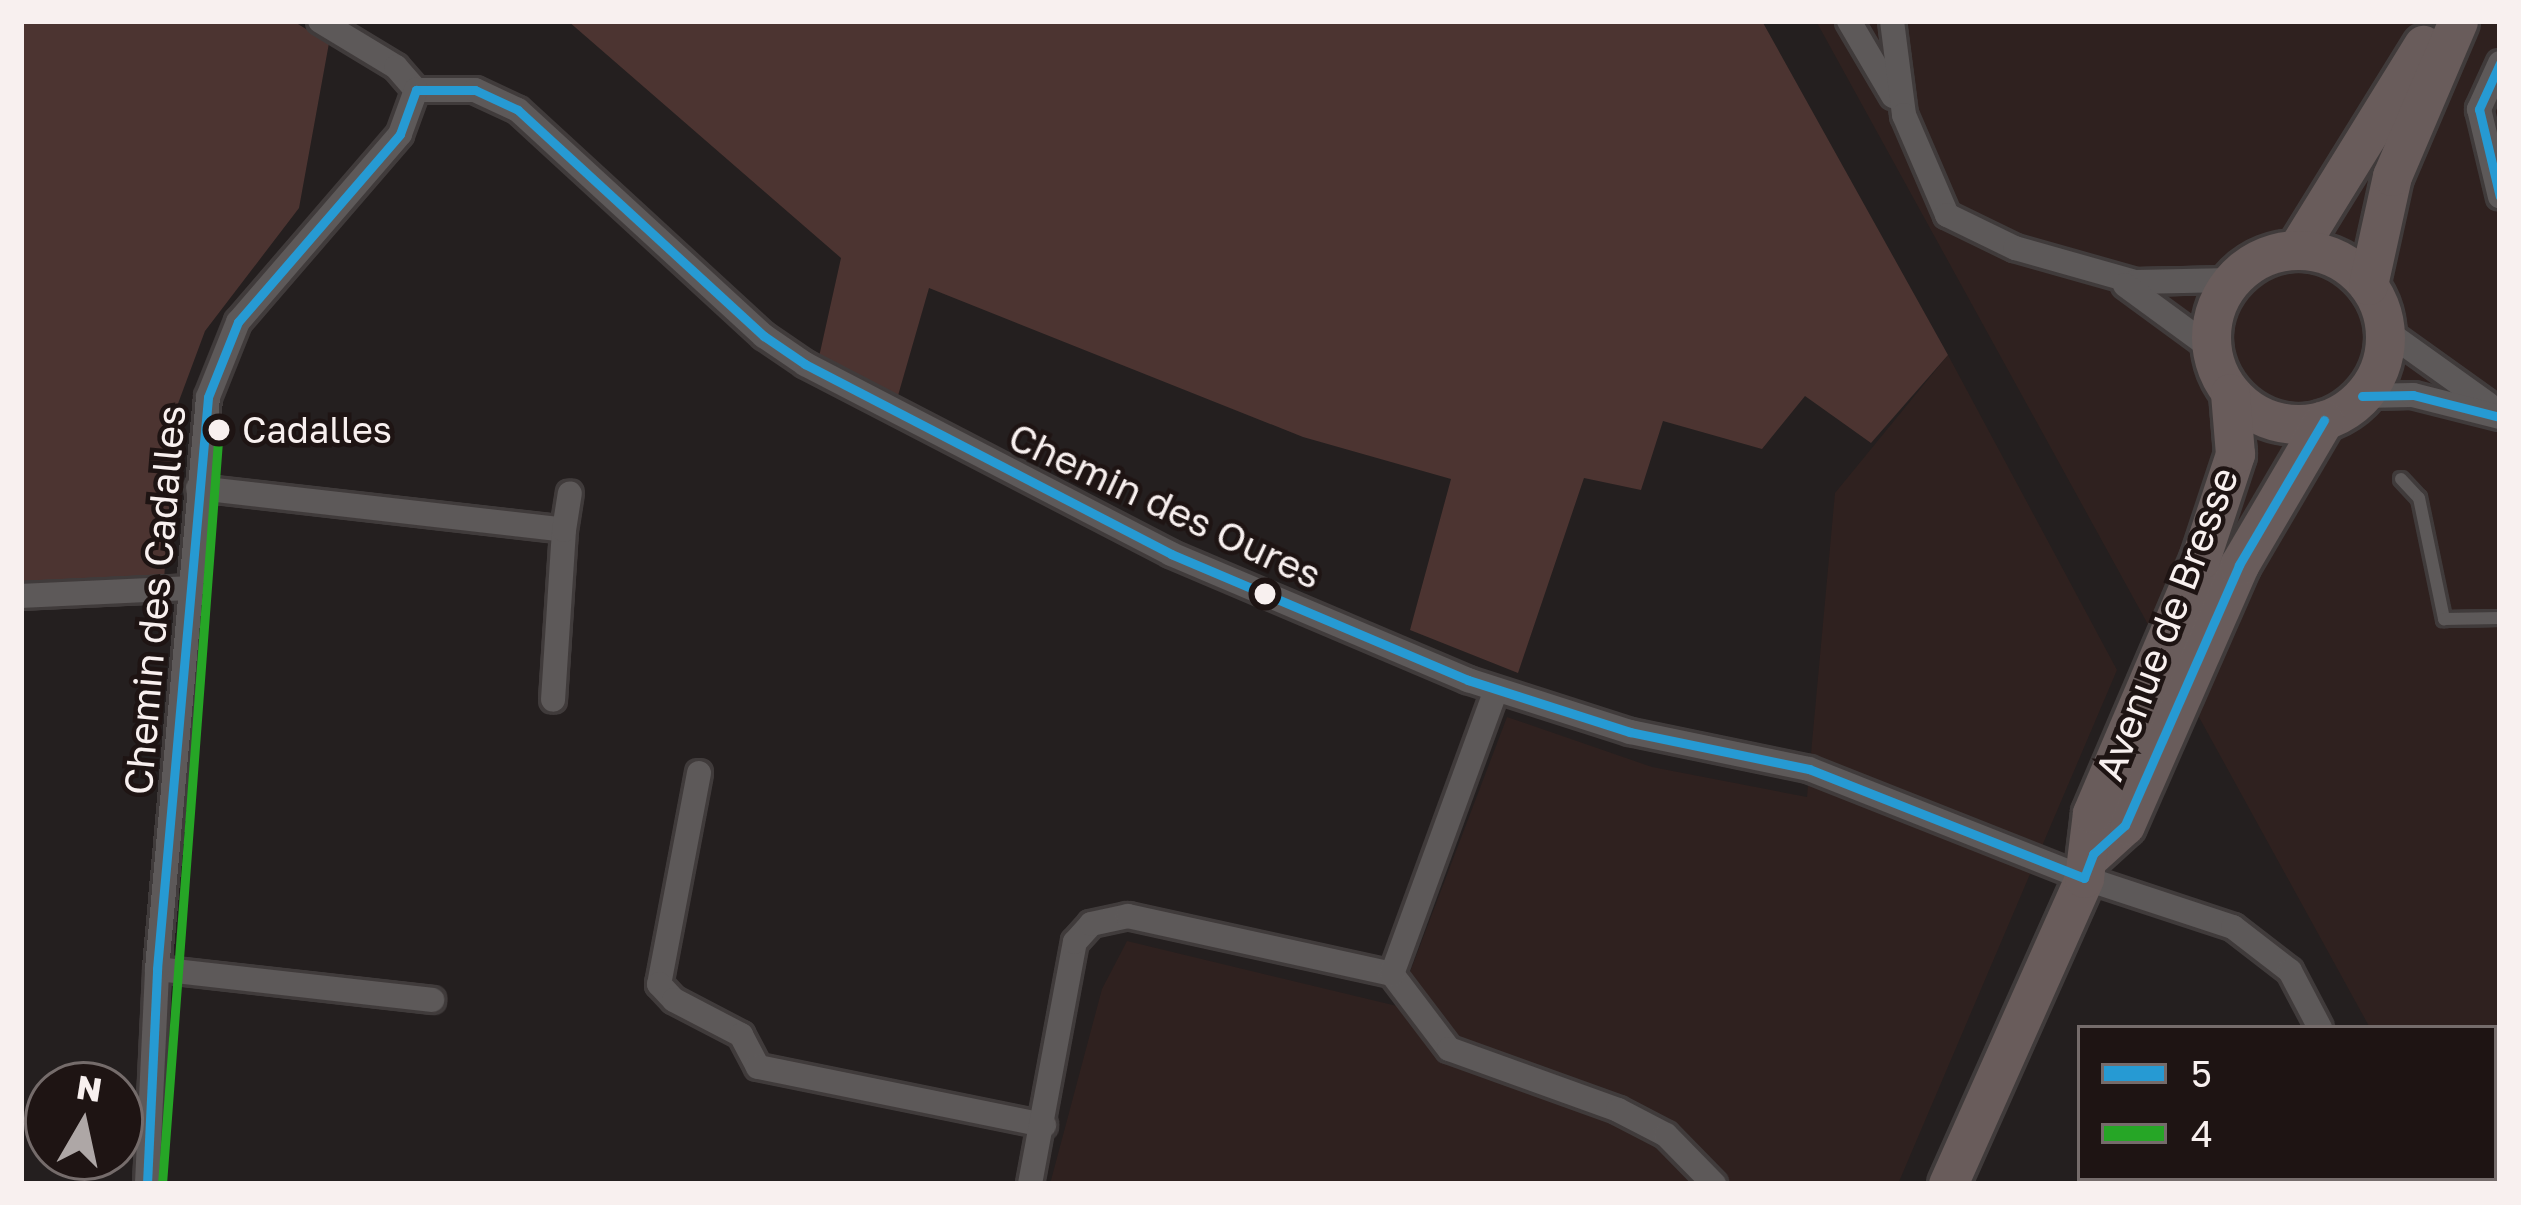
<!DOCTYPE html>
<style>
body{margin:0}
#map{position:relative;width:2521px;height:1205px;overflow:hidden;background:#241f1f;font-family:"Golos Text",sans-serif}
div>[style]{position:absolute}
.built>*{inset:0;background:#2f211f}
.green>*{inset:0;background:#4c3431}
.roads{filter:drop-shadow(3px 0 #403b3b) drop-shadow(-3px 0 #403b3b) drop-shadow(0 3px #403b3b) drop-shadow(0 -3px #403b3b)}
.lane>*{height:12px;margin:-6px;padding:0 6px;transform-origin:6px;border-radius:6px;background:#5d5959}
.street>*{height:24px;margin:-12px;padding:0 12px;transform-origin:12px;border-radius:12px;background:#5d5959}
.primary>*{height:39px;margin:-19.5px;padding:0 19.5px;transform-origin:19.5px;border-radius:19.5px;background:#695c5b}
.primary>.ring{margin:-19.5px;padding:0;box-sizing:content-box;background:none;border:39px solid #695c5b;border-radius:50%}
.bus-1>*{height:9px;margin:-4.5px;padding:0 4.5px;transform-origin:4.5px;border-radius:4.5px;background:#269ad3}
.bus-2>*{height:9px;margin:-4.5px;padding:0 4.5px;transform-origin:4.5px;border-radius:4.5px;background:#26a626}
.dots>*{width:33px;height:33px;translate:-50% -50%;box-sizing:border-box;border:6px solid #1e1413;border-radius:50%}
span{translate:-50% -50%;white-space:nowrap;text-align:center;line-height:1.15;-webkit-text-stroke:9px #1e1413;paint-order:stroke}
.bus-label{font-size:36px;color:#f8f0ef}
.left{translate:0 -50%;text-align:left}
.street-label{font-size:39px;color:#f8f0ef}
.frame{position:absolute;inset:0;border:24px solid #f8f0ef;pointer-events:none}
.legend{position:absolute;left:2077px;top:1025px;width:420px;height:156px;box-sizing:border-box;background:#1e1413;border:3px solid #756c6b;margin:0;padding:15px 21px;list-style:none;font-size:36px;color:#f8f0ef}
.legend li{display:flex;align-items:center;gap:24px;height:60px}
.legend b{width:60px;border:3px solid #756c6b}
.north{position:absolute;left:24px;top:1061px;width:120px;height:120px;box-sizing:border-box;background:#1e1413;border:3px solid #756c6b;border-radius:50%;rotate:9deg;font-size:33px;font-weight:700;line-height:48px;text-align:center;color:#f8f0ef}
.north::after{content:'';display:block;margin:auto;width:42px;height:54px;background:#aea7a6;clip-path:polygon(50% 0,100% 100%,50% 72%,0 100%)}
</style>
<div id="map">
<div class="built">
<div style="clip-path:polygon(1816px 21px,2500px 21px,2500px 1184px,2452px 1178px,2494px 1178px,2494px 1028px,2370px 1028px)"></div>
<div style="clip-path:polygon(1948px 355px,2117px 670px,1898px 1184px,1050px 1184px,1102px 989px,1127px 941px,1397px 1006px,1507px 717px,1652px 767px,1807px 797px,1835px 493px)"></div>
</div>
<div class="green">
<div style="clip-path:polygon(21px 21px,293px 21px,329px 43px,299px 208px,205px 331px,176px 409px,164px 580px,79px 589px,21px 584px)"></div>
<div style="clip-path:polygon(568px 21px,1762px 21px,1948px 355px,1871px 443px,1805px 396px,1762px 449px,1663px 421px,1641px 490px,1584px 478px,1518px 673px,1410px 630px,1451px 479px,1303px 437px,929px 288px,895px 406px,819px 357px,841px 258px)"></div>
</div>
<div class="roads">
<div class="lane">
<div style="left:2401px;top:479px;width:26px;rotate:47deg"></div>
<div style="left:2419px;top:498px;width:124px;rotate:78.3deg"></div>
<div style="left:2444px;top:619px;width:56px;rotate:-1deg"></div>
</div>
<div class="street">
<div style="left:320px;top:21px;width:89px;rotate:31.2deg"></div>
<div style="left:396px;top:67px;width:30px;rotate:49deg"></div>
<div style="left:1849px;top:21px;width:87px;rotate:59.6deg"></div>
<div style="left:1892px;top:21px;width:95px;rotate:82.7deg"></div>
<div style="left:1904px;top:115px;width:109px;rotate:66.7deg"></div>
<div style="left:1947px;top:215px;width:76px;rotate:25.9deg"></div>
<div style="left:2015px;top:248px;width:125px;rotate:15.8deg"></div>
<div style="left:2135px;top:282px;width:96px;rotate:-1.2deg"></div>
<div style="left:2500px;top:63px;width:51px;rotate:114.5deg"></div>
<div style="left:2479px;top:109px;width:90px;rotate:76.6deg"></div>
<div style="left:416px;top:90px;width:59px"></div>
<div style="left:475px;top:90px;width:47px;rotate:24.9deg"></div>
<div style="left:518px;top:110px;width:334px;rotate:42.6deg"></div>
<div style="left:764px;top:336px;width:50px;rotate:34.3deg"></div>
<div style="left:805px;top:364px;width:412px;rotate:27.4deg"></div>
<div style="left:1171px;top:554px;width:323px;rotate:23deg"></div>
<div style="left:1468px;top:680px;width:170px;rotate:17.8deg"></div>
<div style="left:1630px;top:732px;width:183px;rotate:11.7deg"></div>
<div style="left:1809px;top:769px;width:296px;rotate:21.6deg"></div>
<div style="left:2084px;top:878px;width:157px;rotate:18.2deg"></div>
<div style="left:2233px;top:927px;width:72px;rotate:37.7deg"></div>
<div style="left:2290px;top:971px;width:64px;rotate:62.2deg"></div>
<div style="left:2125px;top:285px;width:107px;rotate:36.2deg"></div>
<div style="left:2386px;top:331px;width:125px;rotate:35.6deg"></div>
<div style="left:2362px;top:396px;width:51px;rotate:-1.1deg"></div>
<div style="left:2413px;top:395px;width:90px;rotate:14.2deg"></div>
<div style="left:198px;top:488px;width:368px;rotate:6.5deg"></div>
<div style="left:564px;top:530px;width:170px;rotate:93.7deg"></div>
<div style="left:564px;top:530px;width:37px;rotate:-81deg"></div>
<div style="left:21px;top:596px;width:171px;rotate:-2.7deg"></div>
<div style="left:699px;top:773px;width:215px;rotate:100.7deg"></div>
<div style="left:659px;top:984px;width:22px;rotate:47deg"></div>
<div style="left:674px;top:1000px;width:76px;rotate:27.6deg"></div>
<div style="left:741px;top:1035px;width:36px;rotate:62deg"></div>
<div style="left:758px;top:1067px;width:292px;rotate:11.5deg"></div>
<div style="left:157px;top:969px;width:277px;rotate:6.4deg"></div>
<div style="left:1392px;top:974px;width:94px;rotate:52.8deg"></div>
<div style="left:1449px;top:1049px;width:180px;rotate:19.8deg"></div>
<div style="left:1618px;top:1110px;width:54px;rotate:27.5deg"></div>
<div style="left:1666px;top:1135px;width:69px;rotate:45.6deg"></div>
<div style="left:2400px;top:1178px;width:7px;rotate:56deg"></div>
<div style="left:147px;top:1184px;width:215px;rotate:-87.3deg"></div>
<div style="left:157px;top:969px;width:574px;rotate:-84.9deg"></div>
<div style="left:208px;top:397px;width:81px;rotate:-68.2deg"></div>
<div style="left:238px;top:322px;width:248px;rotate:-49.2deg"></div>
<div style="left:400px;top:134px;width:47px;rotate:-70deg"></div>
<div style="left:1030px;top:1184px;width:246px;rotate:-79.5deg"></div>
<div style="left:1075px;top:942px;width:24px;rotate:-48deg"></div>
<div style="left:1091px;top:924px;width:38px;rotate:-12deg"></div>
<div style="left:1128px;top:916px;width:270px;rotate:12.4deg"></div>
<div style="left:1392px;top:974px;width:302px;rotate:-69.9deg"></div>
</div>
<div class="primary">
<div style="left:2297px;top:249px;width:240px;rotate:-58.3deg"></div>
<div class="ring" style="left:2211px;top:250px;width:135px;height:135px"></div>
<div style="left:2368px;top:285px;width:112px;rotate:-77.6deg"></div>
<div style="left:2392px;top:176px;width:168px;rotate:-66.9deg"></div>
<div style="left:2093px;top:854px;width:43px;rotate:-42.2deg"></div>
<div style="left:2125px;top:825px;width:284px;rotate:-66.3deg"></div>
<div style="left:2239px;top:565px;width:168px;rotate:-59.6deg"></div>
<div style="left:1948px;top:1184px;width:335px;rotate:-66deg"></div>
<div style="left:2084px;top:878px;width:65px;rotate:-83deg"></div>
<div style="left:2092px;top:813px;width:275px;rotate:-66.9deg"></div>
<div style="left:2200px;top:560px;width:112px;rotate:-71.7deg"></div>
<div style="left:2235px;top:454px;width:61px;rotate:-94.7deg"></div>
</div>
</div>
<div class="bus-1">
<div style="left:2500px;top:63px;width:51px;rotate:114.5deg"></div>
<div style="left:2479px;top:109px;width:90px;rotate:76.6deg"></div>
<div style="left:416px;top:90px;width:59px"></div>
<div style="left:475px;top:90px;width:47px;rotate:24.9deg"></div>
<div style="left:518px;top:110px;width:334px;rotate:42.6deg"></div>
<div style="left:764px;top:336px;width:50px;rotate:34.3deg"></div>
<div style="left:805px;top:364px;width:412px;rotate:27.4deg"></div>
<div style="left:1171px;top:554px;width:323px;rotate:23deg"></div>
<div style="left:1468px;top:680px;width:170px;rotate:17.8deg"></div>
<div style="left:1630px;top:732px;width:183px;rotate:11.7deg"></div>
<div style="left:1809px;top:769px;width:296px;rotate:21.6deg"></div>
<div style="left:2362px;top:396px;width:51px;rotate:-1.1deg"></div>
<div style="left:2413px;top:395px;width:90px;rotate:14.2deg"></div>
<div style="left:2084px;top:878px;width:26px;rotate:-69deg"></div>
<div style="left:2093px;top:854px;width:43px;rotate:-42.2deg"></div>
<div style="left:2125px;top:825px;width:284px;rotate:-66.3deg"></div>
<div style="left:2239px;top:565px;width:168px;rotate:-59.6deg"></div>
<div style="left:147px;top:1184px;width:215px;rotate:-87.3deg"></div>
<div style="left:157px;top:969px;width:574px;rotate:-84.9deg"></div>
<div style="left:208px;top:397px;width:81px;rotate:-68.2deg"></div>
<div style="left:238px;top:322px;width:248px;rotate:-49.2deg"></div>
<div style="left:400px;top:134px;width:47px;rotate:-70deg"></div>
</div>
<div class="bus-2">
<div style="left:162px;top:1184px;width:759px;rotate:-85.69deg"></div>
</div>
<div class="dots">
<div style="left:219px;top:430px;background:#f8f0ef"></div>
<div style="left:1265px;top:594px;background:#f8f0ef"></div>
</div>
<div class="bus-label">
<span class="left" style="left:242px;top:430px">Cadalles</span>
</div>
<div class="street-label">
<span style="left:1165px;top:506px;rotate:25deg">Chemin des Oures</span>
<span style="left:155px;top:600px;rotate:-85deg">Chemin des Cadalles</span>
<span style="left:2167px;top:624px;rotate:-69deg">Avenue de Bresse</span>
</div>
<div class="frame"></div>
<ul class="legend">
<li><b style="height:15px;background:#269ad3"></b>5</li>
<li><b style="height:15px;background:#26a626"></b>4</li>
</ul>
<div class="north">N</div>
</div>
